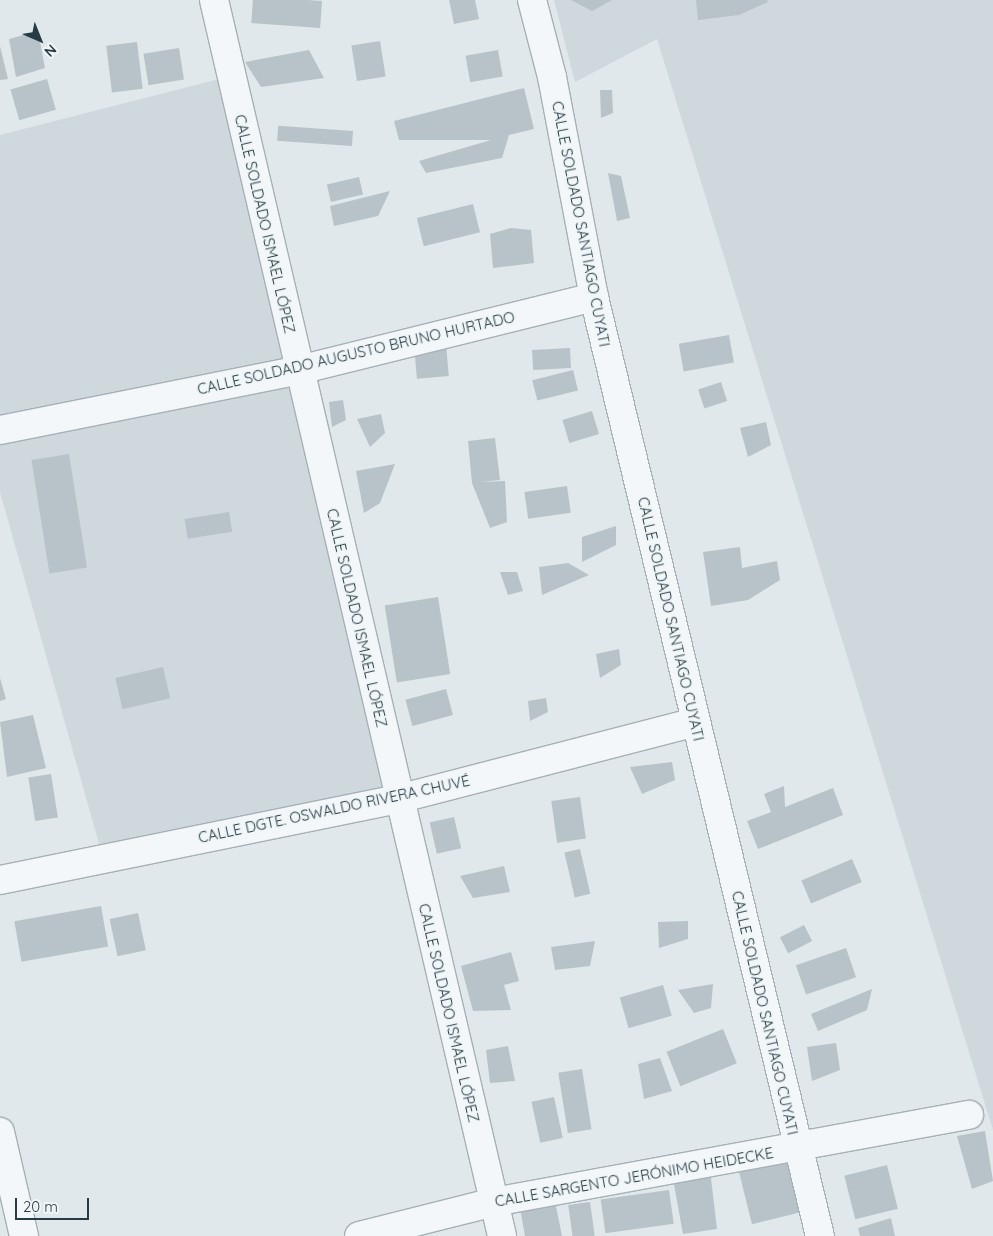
<!DOCTYPE html>
<meta charset="utf-8">
<style>
body{margin:0}
#map{position:relative;width:993px;height:1236px;overflow:hidden;background:#e1e8eb;font-family:Quicksand,sans-serif}
div>[style]{position:absolute}
.built>*{inset:0;background:#ced8dd}
.building>*{inset:0;background:#b7c3c9;transform-origin:0 0}
.roads{filter:drop-shadow(1px 0 #a5b1b6) drop-shadow(-1px 0 #a5b1b6) drop-shadow(0 1px #a5b1b6) drop-shadow(0 -1px #a5b1b6)}
.minor>*{height:28px;margin:-14px;padding:0 14px;transform-origin:14px;border-radius:14px;background:#f4f7f9}
span{translate:-50% -50%;white-space:nowrap;text-align:center;line-height:1.15;-webkit-text-stroke:4.5px #f0f6f8;paint-order:stroke}
.street-label{font-size:15px;color:#273b44}
.north{position:absolute;left:15px;top:15px;width:50px;height:50px;-webkit-text-stroke:4px #f0f6f8;paint-order:stroke;rotate:136deg;font-size:14px;font-weight:700;line-height:20px;text-align:center;color:#273b44}
.north::after{content:'';display:block;margin:auto;width:18px;height:22px;background:#273b44;clip-path:polygon(50% 0,100% 100%,50% 72%,0 100%)}
.scale{position:absolute;left:15px;top:1198px;width:74px;height:22px;box-sizing:border-box;border:2px solid #273b44;border-top:0;padding-left:6px;font-size:15px;line-height:18px;white-space:nowrap;color:#273b44;-webkit-text-stroke:4px #f0f6f8;paint-order:stroke}
</style>
<div id="map">
<div class="built">
<div style="clip-path:polygon(554px 0,993px 0,993px 1130px,657px 39px,575px 82px)"></div>
<div style="clip-path:polygon(231px 76px,398px 799px,103px 858px,0 492px,0 135px)"></div>
</div>
<div class="building">
<div style="clip-path:polygon(449px 0,475px 0,479px 19px,454px 24px)"></div>
<div style="clip-path:polygon(571px 0,612px 0,592px 11px)"></div>
<div style="clip-path:polygon(696px 0,767px 0,768px 2px,739px 15px,698px 20px)"></div>
<div style="left:322px;top:1px;width:27px;height:69px;rotate:94deg"></div>
<div style="clip-path:polygon(38px 31px,45px 68px,16px 77px,9px 39px)"></div>
<div style="left:380px;top:41px;width:36px;height:29px;rotate:81deg"></div>
<div style="left:137px;top:42px;width:47px;height:31px;rotate:83deg"></div>
<div style="clip-path:polygon(0 46px,8px 79px,0 80px)"></div>
<div style="left:179px;top:48px;width:32px;height:36px;rotate:81deg"></div>
<div style="clip-path:polygon(309px 50px,324px 78px,261px 87px,245px 62px)"></div>
<div style="left:498px;top:50px;width:27px;height:33px;rotate:80deg"></div>
<div style="left:47px;top:79px;width:32px;height:38px;rotate:74deg"></div>
<div style="clip-path:polygon(524px 88px,534px 129px,509px 135px,502px 158px,426px 173px,419px 161px,491px 140px,399px 140px,394px 121px)"></div>
<div style="clip-path:polygon(600px 90px,612px 90px,613px 113px,601px 118px)"></div>
<div style="left:353px;top:131px;width:15px;height:75px;rotate:94deg"></div>
<div style="clip-path:polygon(608px 173px,621px 176px,630px 218px,617px 221px)"></div>
<div style="left:359px;top:177px;width:18px;height:33px;rotate:77deg"></div>
<div style="clip-path:polygon(390px 191px,378px 216px,334px 226px,330px 206px)"></div>
<div style="left:473px;top:204px;width:29px;height:58px;rotate:76deg"></div>
<div style="clip-path:polygon(511px 228px,531px 230px,534px 263px,493px 268px,490px 234px)"></div>
<div style="left:729px;top:335px;width:28px;height:51px;rotate:80deg"></div>
<div style="left:446px;top:344px;width:32px;height:32px;rotate:85deg"></div>
<div style="left:570px;top:348px;width:20px;height:38px;rotate:87deg"></div>
<div style="left:573px;top:370px;width:21px;height:42px;rotate:76deg"></div>
<div style="left:721px;top:382px;width:20px;height:24px;rotate:72deg"></div>
<div style="clip-path:polygon(343px 400px,346px 420px,332px 427px,329px 402px)"></div>
<div style="left:592px;top:411px;width:24px;height:31px;rotate:73deg"></div>
<div style="clip-path:polygon(381px 414px,385px 433px,370px 447px,357px 419px)"></div>
<div style="clip-path:polygon(766px 422px,771px 445px,748px 457px,740px 428px)"></div>
<div style="clip-path:polygon(495px 438px,500px 480px,480px 482px,505px 481px,507px 522px,490px 528px,472px 483px,468px 441px)"></div>
<div style="left:69px;top:454px;width:115px;height:38px;rotate:81deg"></div>
<div style="clip-path:polygon(395px 464px,380px 503px,364px 513px,356px 471px)"></div>
<div style="left:567px;top:486px;width:27px;height:43px;rotate:82deg"></div>
<div style="left:229px;top:512px;width:20px;height:45px;rotate:81deg"></div>
<div style="clip-path:polygon(616px 526px,616px 545px,582px 562px,582px 537px)"></div>
<div style="clip-path:polygon(740px 547px,742px 568px,777px 561px,780px 580px,748px 600px,711px 606px,703px 552px)"></div>
<div style="clip-path:polygon(568px 563px,589px 575px,542px 595px,539px 567px)"></div>
<div style="clip-path:polygon(500px 572px,517px 572px,523px 591px,508px 595px)"></div>
<div style="left:438px;top:597px;width:78px;height:54px;rotate:81deg"></div>
<div style="clip-path:polygon(619px 649px,621px 665px,600px 678px,596px 654px)"></div>
<div style="left:163px;top:667px;width:32px;height:49px;rotate:77deg"></div>
<div style="clip-path:polygon(0 678px,6px 699px,0 701px)"></div>
<div style="left:446px;top:689px;width:27px;height:42px;rotate:75deg"></div>
<div style="clip-path:polygon(546px 698px,548px 712px,530px 721px,528px 701px)"></div>
<div style="clip-path:polygon(33px 715px,46px 768px,7px 777px,0 722px)"></div>
<div style="clip-path:polygon(672px 762px,675px 780px,642px 794px,630px 767px)"></div>
<div style="left:51px;top:774px;width:44px;height:23px;rotate:81deg"></div>
<div style="clip-path:polygon(784px 786px,785px 807px,833px 788px,843px 815px,758px 849px,747px 821px,771px 812px,764px 794px)"></div>
<div style="left:580px;top:797px;width:42px;height:29px;rotate:82deg"></div>
<div style="left:454px;top:817px;width:32px;height:25px;rotate:77deg"></div>
<div style="left:580px;top:849px;width:46px;height:16px;rotate:77deg"></div>
<div style="left:852px;top:859px;width:25px;height:55px;rotate:67deg"></div>
<div style="clip-path:polygon(504px 866px,510px 892px,473px 898px,460px 876px)"></div>
<div style="left:101px;top:906px;width:41px;height:88px;rotate:80deg"></div>
<div style="left:138px;top:913px;width:38px;height:29px;rotate:78deg"></div>
<div style="clip-path:polygon(688px 921px,688px 939px,659px 948px,658px 922px)"></div>
<div style="left:804px;top:925px;width:18px;height:27px;rotate:63deg"></div>
<div style="clip-path:polygon(595px 941px,590px 966px,555px 970px,551px 947px)"></div>
<div style="left:846px;top:948px;width:31px;height:53px;rotate:71deg"></div>
<div style="clip-path:polygon(511px 952px,519px 981px,504px 985px,511px 1010px,473px 1011px,461px 966px)"></div>
<div style="clip-path:polygon(713px 984px,711px 1008px,694px 1013px,678px 990px)"></div>
<div style="left:663px;top:985px;width:32px;height:45px;rotate:74deg"></div>
<div style="clip-path:polygon(872px 989px,867px 1010px,818px 1031px,811px 1014px)"></div>
<div style="left:723px;top:1029px;width:37px;height:61px;rotate:68deg"></div>
<div style="clip-path:polygon(836px 1043px,840px 1070px,812px 1081px,807px 1047px)"></div>
<div style="clip-path:polygon(508px 1046px,515px 1081px,490px 1083px,486px 1050px)"></div>
<div style="clip-path:polygon(660px 1058px,672px 1091px,644px 1099px,638px 1064px)"></div>
<div style="left:582px;top:1069px;width:61px;height:24px;rotate:81deg"></div>
<div style="left:554px;top:1097px;width:42px;height:23px;rotate:78deg"></div>
<div style="clip-path:polygon(985px 1131px,993px 1181px,972px 1189px,957px 1136px)"></div>
<div style="left:786px;top:1154px;width:60px;height:50px;rotate:76deg"></div>
<div style="left:887px;top:1165px;width:45px;height:44px;rotate:76deg"></div>
<div style="clip-path:polygon(710px 1170px,717px 1229px,683px 1234px,673px 1179px)"></div>
<div style="left:669px;top:1190px;width:34px;height:69px;rotate:82deg"></div>
<div style="clip-path:polygon(555px 1201px,562px 1236px,525px 1236px,520px 1208px)"></div>
<div style="left:590px;top:1202px;width:34px;height:22px;rotate:82deg"></div>
<div style="clip-path:polygon(891px 1218px,895px 1236px,860px 1236px,858px 1228px)"></div>
</div>
<div class="roads">
<div class="minor">
<div style="left:214px;top:0;width:1269px;rotate:76.88deg"></div>
<div style="left:532px;top:0;width:80px;rotate:75.4deg"></div>
<div style="left:552px;top:77px;width:224px;rotate:79.2deg"></div>
<div style="left:594px;top:297px;width:966px;rotate:76.47deg"></div>
<div style="left:0;top:430px;width:305px;rotate:-11.3deg"></div>
<div style="left:299px;top:370px;width:304px;rotate:-13.9deg"></div>
<div style="left:0;top:880px;width:406px;rotate:-11.5deg"></div>
<div style="left:398px;top:799px;width:307px;rotate:-14.5deg"></div>
<div style="left:0;top:1132px;width:107px;rotate:77deg"></div>
<div style="left:359px;top:1236px;width:139px;rotate:-14.1deg"></div>
<div style="left:494px;top:1202px;width:483px;rotate:-10.4deg"></div>
</div>
</div>
<div class="street-label">
<span style="left:265px;top:224px;rotate:77deg">CALLE SOLDADO ISMAEL LÓPEZ</span>
<span style="left:581px;top:224px;rotate:79deg">CALLE SOLDADO SANTIAGO CUYATI</span>
<span style="left:356px;top:353px;rotate:-13deg">CALLE SOLDADO AUGUSTO BRUNO HURTADO</span>
<span style="left:357px;top:618px;rotate:77deg">CALLE SOLDADO ISMAEL LÓPEZ</span>
<span style="left:671px;top:619px;rotate:77deg">CALLE SOLDADO SANTIAGO CUYATI</span>
<span style="left:334px;top:809px;rotate:-12deg">CALLE DGTE. OSWALDO RIVERA CHUVÉ</span>
<span style="left:449px;top:1013px;rotate:77deg">CALLE SOLDADO ISMAEL LÓPEZ</span>
<span style="left:765px;top:1013px;rotate:77deg">CALLE SOLDADO SANTIAGO CUYATI</span>
<span style="left:634px;top:1177px;rotate:-10deg">CALLE SARGENTO JERÓNIMO HEIDECKE</span>
</div>
<div class="north">N</div>
<div class="scale">20 m</div>
</div>
